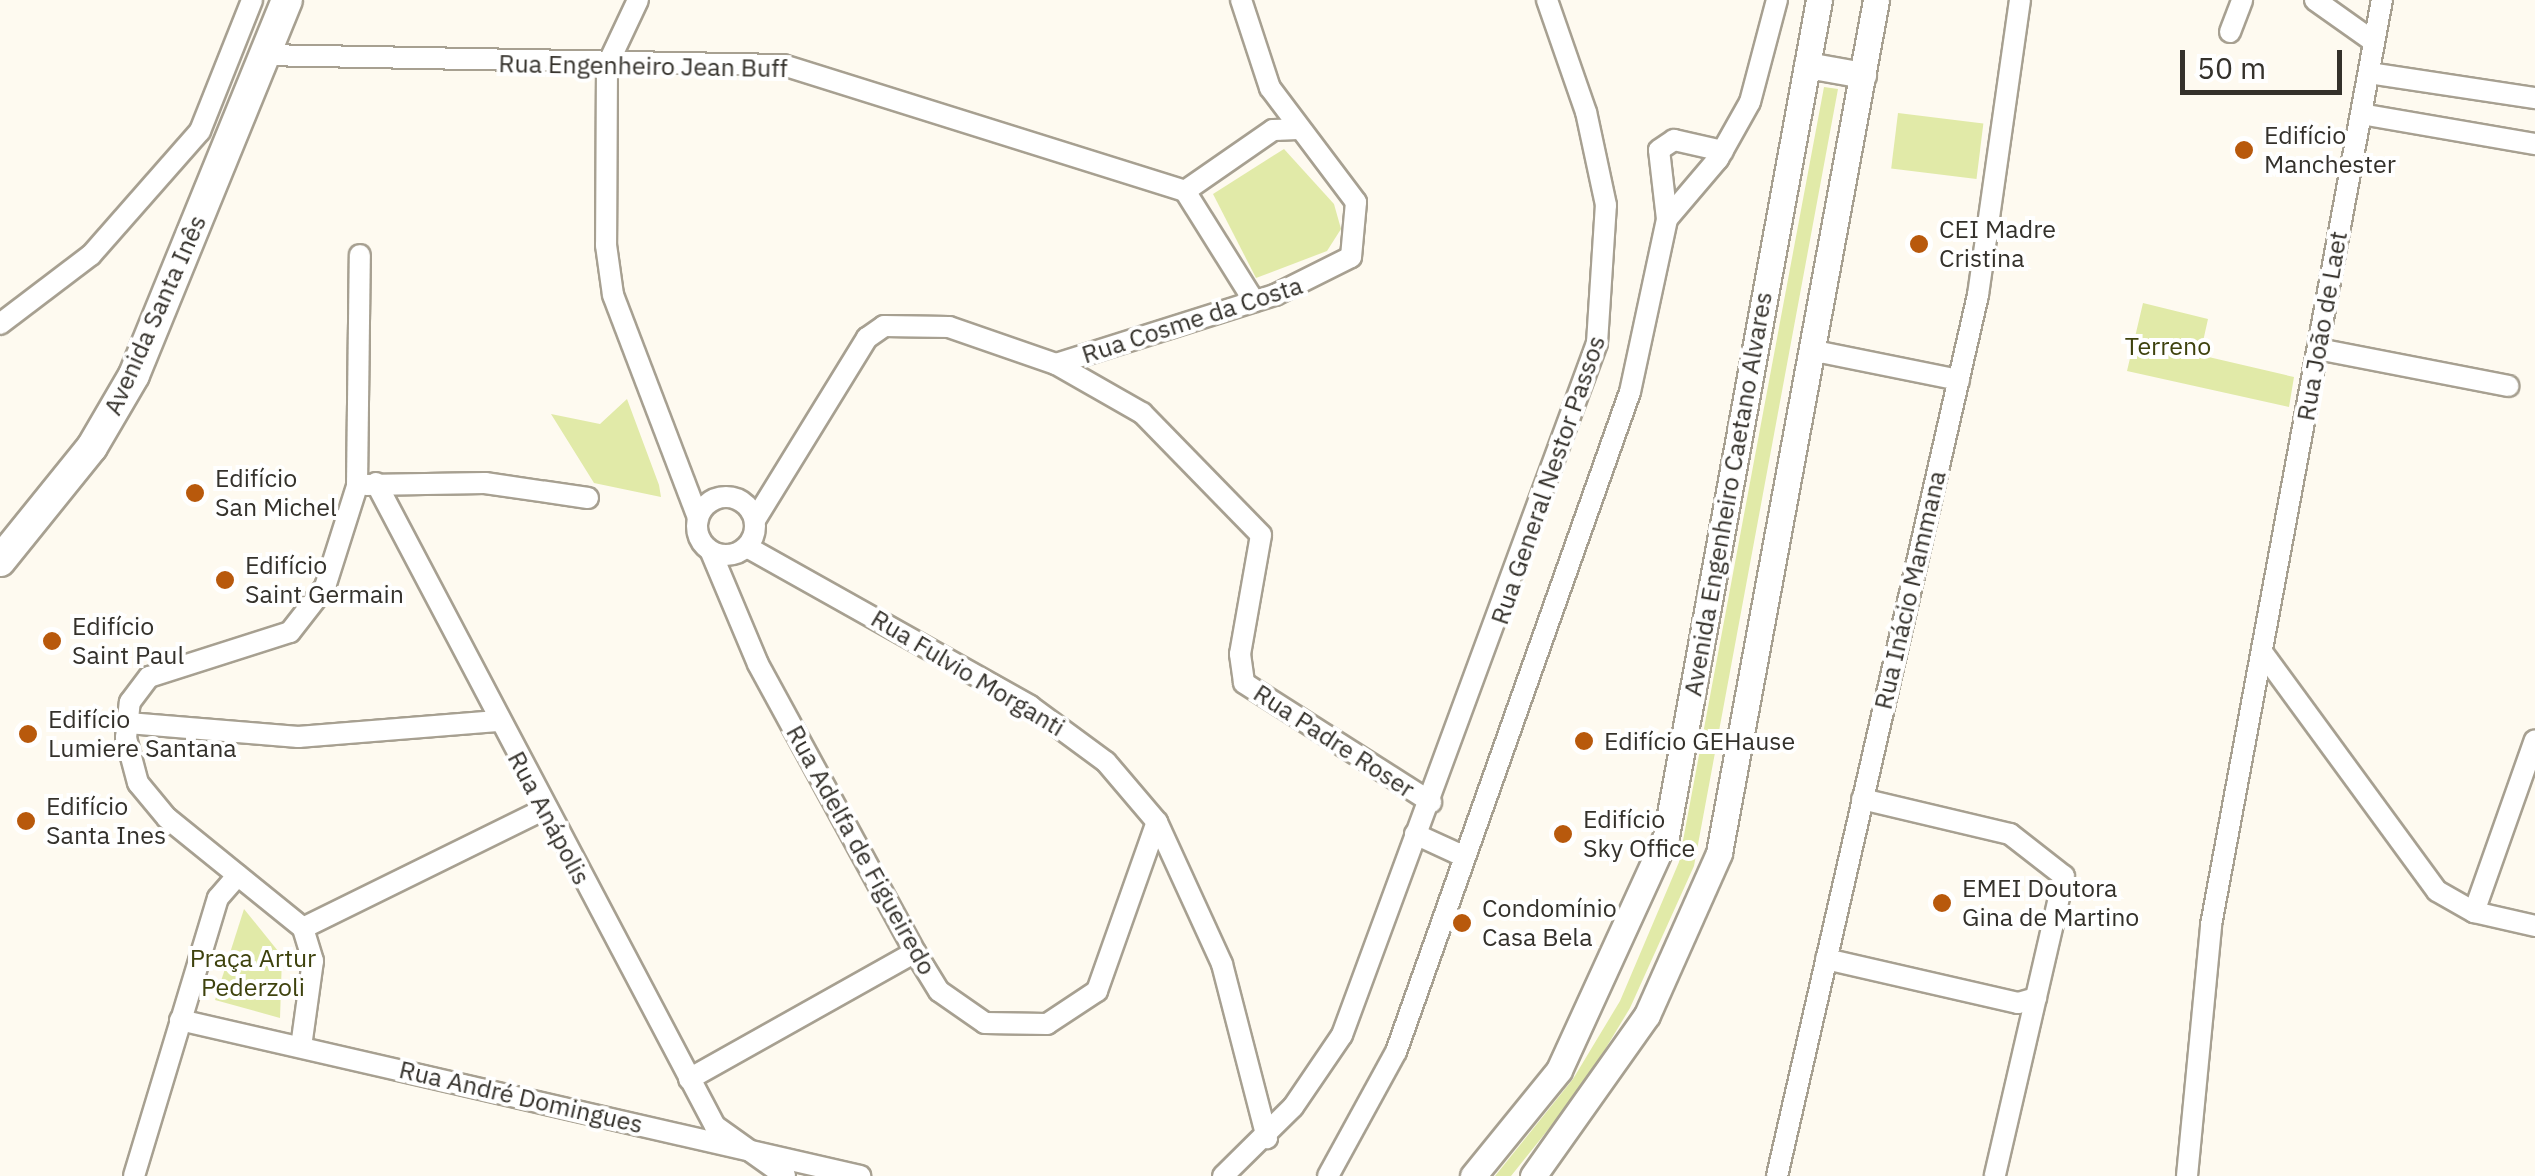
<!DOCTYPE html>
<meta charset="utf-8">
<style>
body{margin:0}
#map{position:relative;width:2535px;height:1176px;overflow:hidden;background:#fefaf0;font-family:"IBM Plex Sans",sans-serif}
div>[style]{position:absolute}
.green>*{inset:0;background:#e1eaa8;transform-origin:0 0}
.roads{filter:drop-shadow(2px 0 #a7a091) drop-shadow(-2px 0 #a7a091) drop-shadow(0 2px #a7a091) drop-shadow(0 -2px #a7a091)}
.minor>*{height:20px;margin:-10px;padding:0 10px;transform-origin:10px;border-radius:10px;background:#fff}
.minor>.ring{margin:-10px;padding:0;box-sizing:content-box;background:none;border:20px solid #fff;border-radius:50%}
.tertiary>*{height:25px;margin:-12.5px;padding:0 12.5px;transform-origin:12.5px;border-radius:12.5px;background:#fff}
.secondary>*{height:30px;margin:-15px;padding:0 15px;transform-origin:15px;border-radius:15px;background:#fff}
.dots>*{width:28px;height:28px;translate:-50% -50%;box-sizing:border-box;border:5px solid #fff;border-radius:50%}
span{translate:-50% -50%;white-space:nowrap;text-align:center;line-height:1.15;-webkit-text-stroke:8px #fff;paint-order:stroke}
.street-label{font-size:25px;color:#34312b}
.poi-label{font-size:25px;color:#34312b}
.left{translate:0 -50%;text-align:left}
.park-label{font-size:25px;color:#3e420d}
.scale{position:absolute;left:2180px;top:50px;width:162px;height:45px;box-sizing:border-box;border:5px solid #34312b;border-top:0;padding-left:12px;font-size:30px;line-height:35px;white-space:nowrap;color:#34312b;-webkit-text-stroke:8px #fff;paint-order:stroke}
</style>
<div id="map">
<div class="green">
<div style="clip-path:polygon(1824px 87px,1838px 89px,1694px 866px,1630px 1008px,1583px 1086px,1511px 1176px,1495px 1176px,1573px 1079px,1620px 1001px,1679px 862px)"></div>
<div style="left:1898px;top:113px;width:86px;height:56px;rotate:7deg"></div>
<div style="clip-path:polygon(1284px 149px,1334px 204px,1341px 229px,1327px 251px,1256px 278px,1213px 194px)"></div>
<div style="clip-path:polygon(2143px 303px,2208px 319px,2200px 355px,2294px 377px,2289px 407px,2127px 371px)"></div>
<div style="clip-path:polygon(627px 399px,659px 485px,661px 497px,594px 483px,551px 414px,600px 424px)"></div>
<div style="clip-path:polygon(244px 909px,282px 956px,280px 1018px,215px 1000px)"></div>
</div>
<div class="roads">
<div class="minor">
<div style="left:638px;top:0;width:73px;rotate:115.2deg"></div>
<div style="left:607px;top:66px;width:179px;rotate:90.3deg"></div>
<div style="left:606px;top:245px;width:50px;rotate:82deg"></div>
<div style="left:613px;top:295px;width:239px;rotate:69.1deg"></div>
<div style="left:2315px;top:0;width:72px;rotate:35.4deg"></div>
<div style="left:2230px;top:32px;width:34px;rotate:-69deg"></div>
<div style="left:262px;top:55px;width:521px;rotate:1.1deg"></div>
<div style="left:783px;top:65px;width:421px;rotate:17.4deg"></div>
<div style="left:2369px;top:73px;width:168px;rotate:8.6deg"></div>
<div style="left:2361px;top:114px;width:177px;rotate:9.8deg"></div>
<div style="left:1185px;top:191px;width:107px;rotate:-34.7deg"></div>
<div style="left:1273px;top:130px;width:25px;rotate:-2deg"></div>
<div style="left:1185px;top:191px;width:130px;rotate:57.9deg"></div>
<div style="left:1667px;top:219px;width:79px;rotate:-49.6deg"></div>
<div style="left:1718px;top:159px;width:65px;rotate:-60.7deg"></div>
<div style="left:1750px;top:102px;width:106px;rotate:-75.2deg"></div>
<div style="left:0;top:324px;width:114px;rotate:-37.2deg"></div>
<div style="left:91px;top:255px;width:165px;rotate:-48.7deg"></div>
<div style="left:200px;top:131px;width:141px;rotate:-68.3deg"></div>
<div style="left:2318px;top:349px;width:194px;rotate:11deg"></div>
<div style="left:1810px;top:350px;width:152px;rotate:11.4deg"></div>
<div style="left:1056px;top:364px;width:230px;rotate:-17.5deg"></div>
<div style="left:1275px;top:295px;width:85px;rotate:-26.6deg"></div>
<div style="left:1351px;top:257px;width:55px;rotate:-84.8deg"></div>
<div style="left:1356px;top:202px;width:143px;rotate:-127deg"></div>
<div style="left:1270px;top:88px;width:93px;rotate:-108.2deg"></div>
<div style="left:376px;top:483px;width:727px;rotate:62.2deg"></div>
<div style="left:715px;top:1126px;width:86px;rotate:35.5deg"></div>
<div style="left:366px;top:485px;width:119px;rotate:-1deg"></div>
<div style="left:485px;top:483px;width:104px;rotate:8.3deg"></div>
<div class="ring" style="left:697px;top:497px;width:38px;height:38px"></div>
<div style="left:755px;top:520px;width:214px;rotate:-58.4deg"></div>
<div style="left:867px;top:338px;width:21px;rotate:-35deg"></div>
<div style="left:884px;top:326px;width:65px;rotate:0.9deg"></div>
<div style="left:949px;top:327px;width:113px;rotate:19.1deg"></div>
<div style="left:1056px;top:364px;width:99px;rotate:29.7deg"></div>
<div style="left:1142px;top:413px;width:170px;rotate:45.7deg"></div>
<div style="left:1261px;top:535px;width:121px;rotate:100deg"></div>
<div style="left:1240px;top:654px;width:29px;rotate:82deg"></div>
<div style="left:1244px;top:683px;width:222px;rotate:32.5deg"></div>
<div style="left:747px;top:547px;width:325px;rotate:29.3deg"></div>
<div style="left:1030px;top:706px;width:94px;rotate:36.4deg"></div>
<div style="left:1106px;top:762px;width:79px;rotate:49.6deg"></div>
<div style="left:1157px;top:822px;width:156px;rotate:65.4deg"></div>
<div style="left:1222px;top:964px;width:180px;rotate:75.5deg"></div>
<div style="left:711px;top:552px;width:121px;rotate:67.2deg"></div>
<div style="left:758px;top:664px;width:328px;rotate:61.4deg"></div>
<div style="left:915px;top:952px;width:46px;rotate:58.4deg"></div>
<div style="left:939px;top:991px;width:56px;rotate:34.8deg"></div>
<div style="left:985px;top:1023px;width:62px;rotate:0.9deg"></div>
<div style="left:1047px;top:1024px;width:60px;rotate:-33.4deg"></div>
<div style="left:1097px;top:991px;width:179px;rotate:-70.5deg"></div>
<div style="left:2262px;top:652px;width:296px;rotate:53.8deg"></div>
<div style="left:2437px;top:891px;width:43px;rotate:29.6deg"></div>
<div style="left:2474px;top:912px;width:63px;rotate:12.9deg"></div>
<div style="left:128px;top:723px;width:171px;rotate:4.7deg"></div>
<div style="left:298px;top:737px;width:200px;rotate:-4.6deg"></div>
<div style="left:1862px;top:799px;width:152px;rotate:13.3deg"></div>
<div style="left:2010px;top:834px;width:68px;rotate:37.9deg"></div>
<div style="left:2064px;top:876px;width:308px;rotate:103deg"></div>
<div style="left:1415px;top:834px;width:53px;rotate:24.6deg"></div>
<div style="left:2474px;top:912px;width:182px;rotate:-70.5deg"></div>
<div style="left:303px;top:928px;width:270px;rotate:-26.2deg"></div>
<div style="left:1826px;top:959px;width:197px;rotate:12.9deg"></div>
<div style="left:2018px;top:1003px;width:19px;rotate:-16deg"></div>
<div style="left:180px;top:1020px;width:698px;rotate:12.92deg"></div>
<div style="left:301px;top:1047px;width:87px;rotate:-82.1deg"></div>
<div style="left:313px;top:961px;width:34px;rotate:-107deg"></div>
<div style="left:303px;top:928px;width:175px;rotate:-141deg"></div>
<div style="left:167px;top:818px;width:45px;rotate:-129.6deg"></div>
<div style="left:138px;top:783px;width:47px;rotate:-104.9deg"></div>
<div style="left:126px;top:738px;width:36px;rotate:-84deg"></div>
<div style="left:130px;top:702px;width:31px;rotate:-53deg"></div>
<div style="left:149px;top:677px;width:148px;rotate:-17.7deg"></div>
<div style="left:290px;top:632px;width:57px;rotate:-52.1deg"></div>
<div style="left:325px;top:587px;width:106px;rotate:-72.4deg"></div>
<div style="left:357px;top:486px;width:231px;rotate:-89.3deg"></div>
<div style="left:689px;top:1079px;width:259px;rotate:-29.3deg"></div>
<div style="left:134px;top:1176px;width:290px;rotate:-73.2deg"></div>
<div style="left:218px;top:898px;width:30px;rotate:-49deg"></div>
<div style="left:1223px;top:1176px;width:98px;rotate:-44.6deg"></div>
<div style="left:1293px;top:1107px;width:87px;rotate:-55.8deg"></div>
<div style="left:1342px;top:1035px;width:737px;rotate:-69.77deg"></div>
<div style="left:1597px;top:343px;width:138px;rotate:-86.3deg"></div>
<div style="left:1606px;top:205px;width:95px;rotate:-102.1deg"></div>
<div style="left:1586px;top:112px;width:119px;rotate:-109.2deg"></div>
<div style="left:1328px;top:1176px;width:141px;rotate:-61.3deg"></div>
<div style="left:1396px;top:1052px;width:700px;rotate:-70.48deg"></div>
<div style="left:1630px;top:392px;width:177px;rotate:-77.9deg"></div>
<div style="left:1667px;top:219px;width:69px;rotate:-96.6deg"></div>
<div style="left:1659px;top:150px;width:18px;rotate:-34deg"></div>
<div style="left:1674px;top:140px;width:50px;rotate:12.7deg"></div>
<div style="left:1777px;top:1176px;width:904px;rotate:-77.15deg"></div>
<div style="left:1978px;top:295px;width:298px;rotate:-81.9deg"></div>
<div style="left:2187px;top:1176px;width:252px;rotate:-84.5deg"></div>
<div style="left:2211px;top:925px;width:941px;rotate:-79.53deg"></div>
</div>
<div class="tertiary">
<div style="left:1807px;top:65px;width:57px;rotate:10.1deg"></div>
<div style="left:1473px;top:1176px;width:136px;rotate:-50.9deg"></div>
<div style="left:1559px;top:1070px;width:257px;rotate:-65.4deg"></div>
<div style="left:1666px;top:836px;width:850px;rotate:-79.63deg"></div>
<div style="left:1533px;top:1176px;width:197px;rotate:-54.7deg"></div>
<div style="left:1647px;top:1015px;width:177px;rotate:-66deg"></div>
<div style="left:1719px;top:853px;width:867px;rotate:-79.57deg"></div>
</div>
<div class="secondary">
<div style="left:0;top:561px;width:146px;rotate:-51.1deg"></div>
<div style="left:92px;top:447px;width:83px;rotate:-59.7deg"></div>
<div style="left:134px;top:375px;width:405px;rotate:-67.8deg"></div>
</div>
</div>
<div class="dots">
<div style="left:2244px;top:150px;background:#b8590c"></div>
<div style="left:1919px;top:244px;background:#b8590c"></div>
<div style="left:195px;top:493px;background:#b8590c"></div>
<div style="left:225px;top:580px;background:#b8590c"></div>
<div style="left:52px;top:641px;background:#b8590c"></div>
<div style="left:28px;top:734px;background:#b8590c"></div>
<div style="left:1584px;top:741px;background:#b8590c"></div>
<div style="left:26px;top:821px;background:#b8590c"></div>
<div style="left:1563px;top:834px;background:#b8590c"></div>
<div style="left:1942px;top:903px;background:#b8590c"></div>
<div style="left:1462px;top:923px;background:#b8590c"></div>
</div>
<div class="street-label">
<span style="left:643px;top:66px;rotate:1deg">Rua Engenheiro Jean Buff</span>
<span style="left:155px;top:315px;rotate:-66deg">Avenida Santa Inês</span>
<span style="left:1192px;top:320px;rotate:-18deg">Rua Cosme da Costa</span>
<span style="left:2322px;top:326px;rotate:-80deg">Rua João de Laet</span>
<span style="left:1548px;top:480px;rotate:-71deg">Rua General Nestor Passos</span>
<span style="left:1728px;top:494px;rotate:-80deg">Avenida Engenheiro Caetano Alvares</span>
<span style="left:1910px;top:590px;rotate:-77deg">Rua Inácio Mammana</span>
<span style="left:968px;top:673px;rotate:31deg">Rua Fulvio Morganti</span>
<span style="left:1334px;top:741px;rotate:33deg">Rua Padre Roser</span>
<span style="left:549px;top:818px;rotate:62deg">Rua Anápolis</span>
<span style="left:861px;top:850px;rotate:61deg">Rua Adelfa de Figueiredo</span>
<span style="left:521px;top:1097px;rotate:13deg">Rua André Domingues</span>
</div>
<div class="poi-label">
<span class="left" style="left:2264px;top:150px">Edifício<br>Manchester</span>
<span class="left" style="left:1939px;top:244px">CEI Madre<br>Cristina</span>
<span class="left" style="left:215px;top:493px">Edifício<br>San Michel</span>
<span class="left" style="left:245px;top:580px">Edifício<br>Saint Germain</span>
<span class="left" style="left:72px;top:641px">Edifício<br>Saint Paul</span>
<span class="left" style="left:48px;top:734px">Edifício<br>Lumiere Santana</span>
<span class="left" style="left:1604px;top:741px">Edifício GEHause</span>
<span class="left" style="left:46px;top:821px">Edifício<br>Santa Ines</span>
<span class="left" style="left:1583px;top:834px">Edifício<br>Sky Office</span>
<span class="left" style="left:1962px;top:903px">EMEI Doutora<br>Gina de Martino</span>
<span class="left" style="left:1482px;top:923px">Condomínio<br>Casa Bela</span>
</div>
<div class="park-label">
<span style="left:2168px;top:346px">Terreno</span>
<span style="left:253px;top:973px">Praça Artur<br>Pederzoli</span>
</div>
<div class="scale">50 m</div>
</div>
